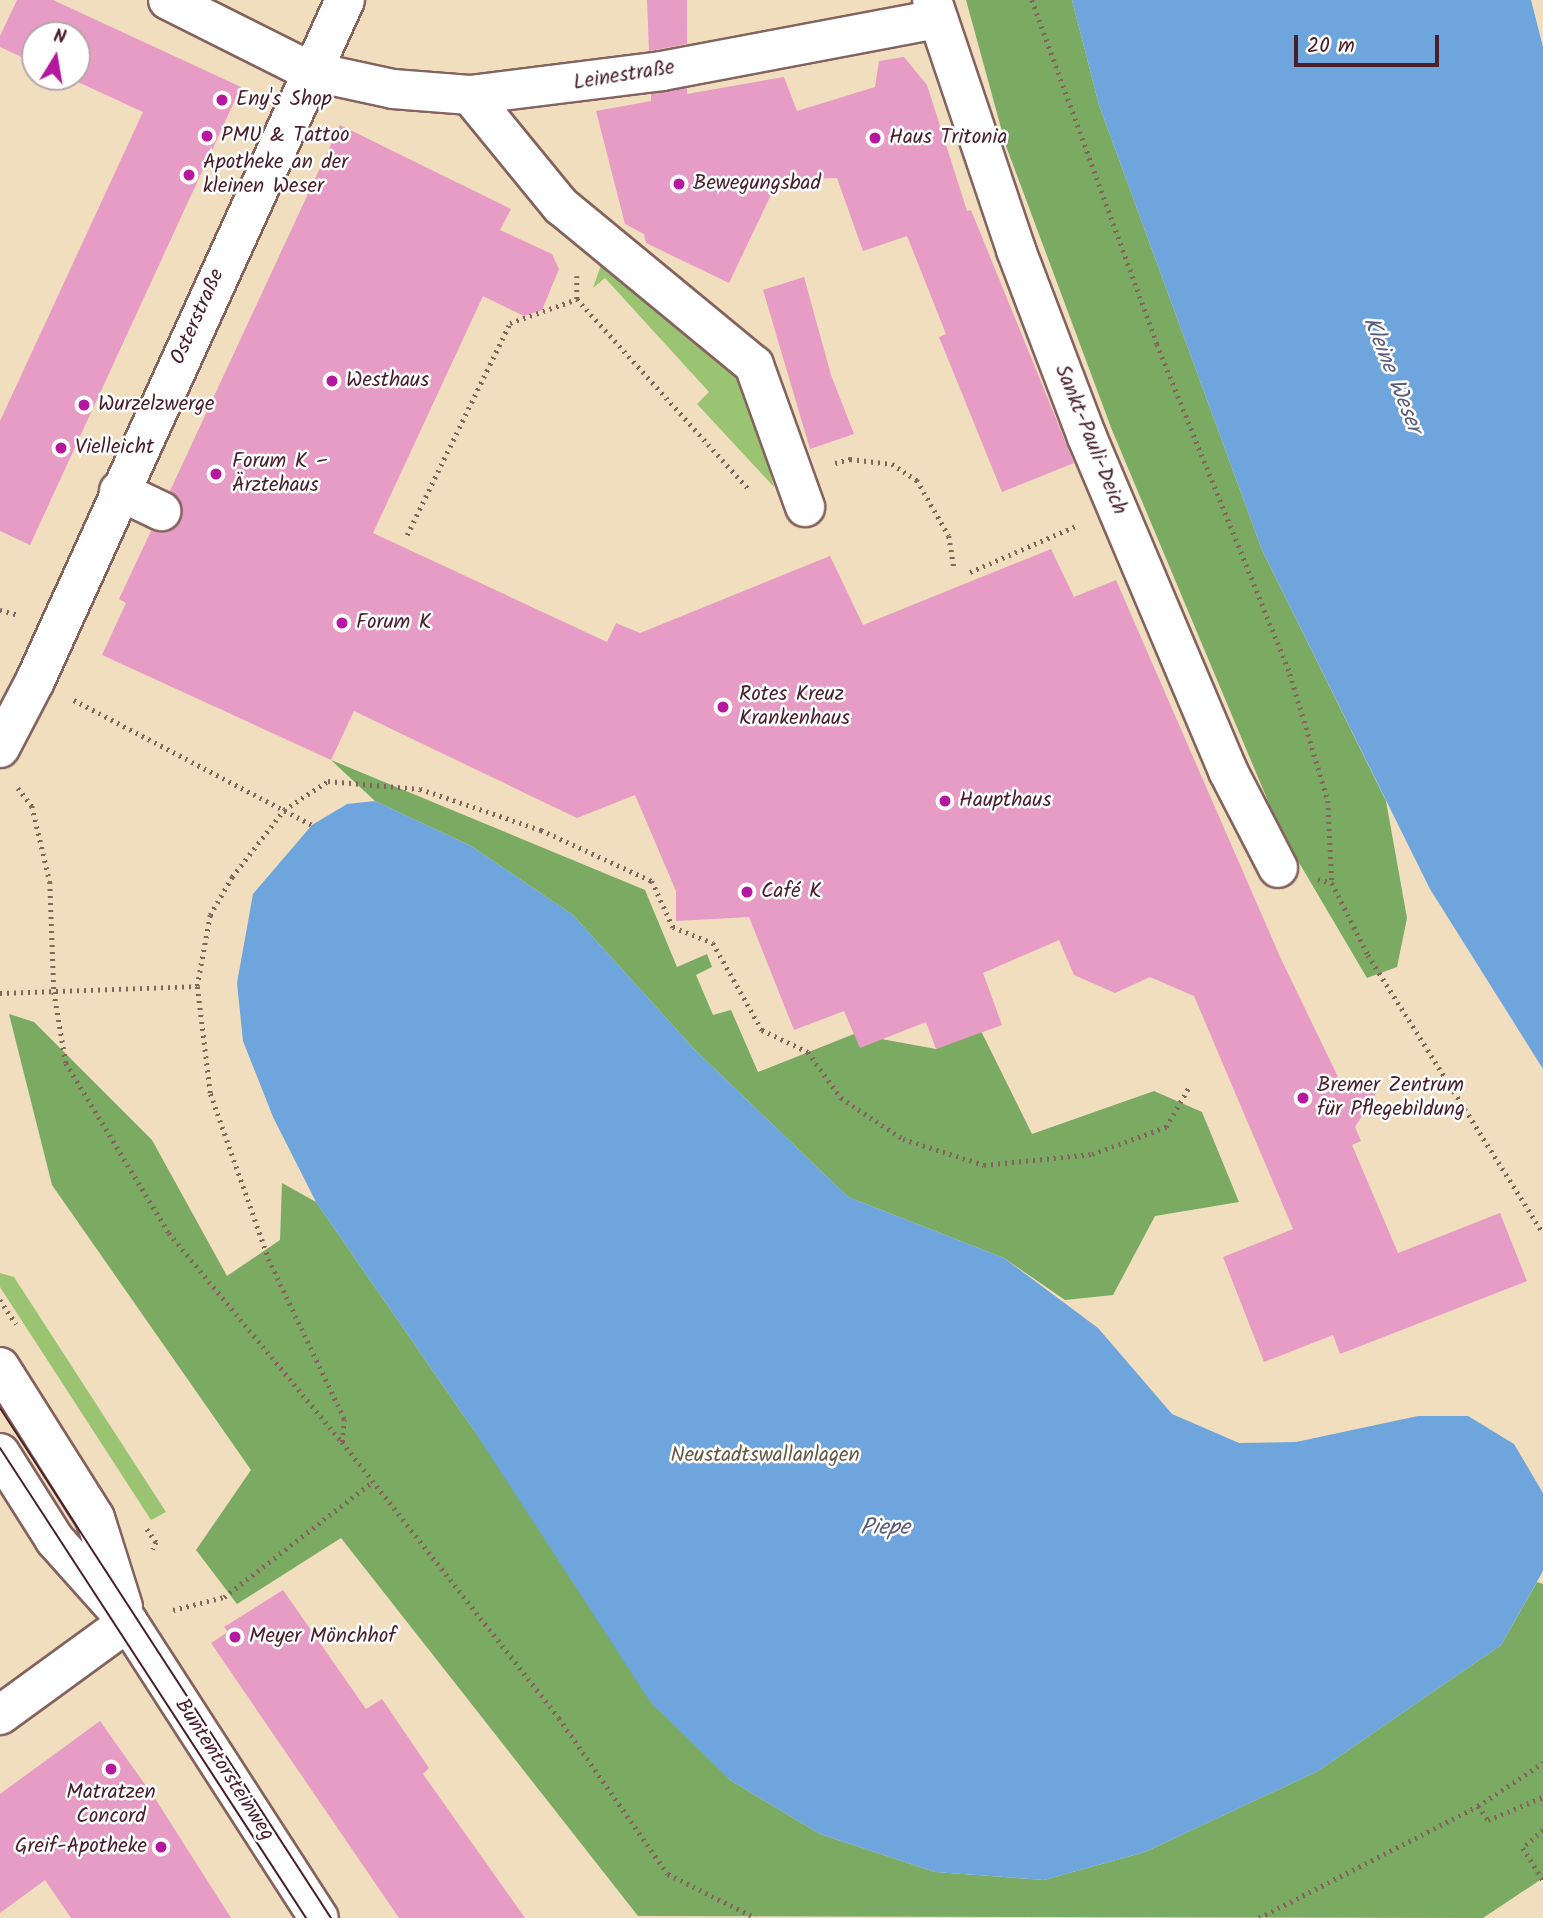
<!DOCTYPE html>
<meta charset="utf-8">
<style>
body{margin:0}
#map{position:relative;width:1543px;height:1918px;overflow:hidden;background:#f0debe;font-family:Kalam,sans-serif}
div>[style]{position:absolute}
.green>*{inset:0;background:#9ac471}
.forest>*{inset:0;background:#7baa63}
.water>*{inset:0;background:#6da5dc}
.building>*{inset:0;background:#e69cc4}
.path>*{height:4.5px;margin-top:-2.25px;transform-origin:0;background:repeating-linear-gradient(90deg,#84625e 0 2px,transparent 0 7px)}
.roads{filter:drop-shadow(2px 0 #84625e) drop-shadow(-2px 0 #84625e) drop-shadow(0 2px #84625e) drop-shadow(0 -2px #84625e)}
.minor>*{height:38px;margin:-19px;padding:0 19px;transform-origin:19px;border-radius:19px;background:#fff}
.tram>*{height:2px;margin:-1px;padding:0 1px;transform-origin:1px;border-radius:1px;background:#4a1f2b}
.dots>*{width:19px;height:19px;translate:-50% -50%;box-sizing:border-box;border:4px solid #fff;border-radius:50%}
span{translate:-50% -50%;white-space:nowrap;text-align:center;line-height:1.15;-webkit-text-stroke:5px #fff;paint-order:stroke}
.street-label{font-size:21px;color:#4a1f2b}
.poi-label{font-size:21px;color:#4a1f2b}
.left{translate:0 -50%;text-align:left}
.right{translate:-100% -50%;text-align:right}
.park-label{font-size:21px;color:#665944}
.water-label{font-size:23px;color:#5a5b7b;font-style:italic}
.north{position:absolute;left:21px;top:21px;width:70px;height:70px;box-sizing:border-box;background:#fff;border:2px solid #b7a5aa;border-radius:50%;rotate:11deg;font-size:19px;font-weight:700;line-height:28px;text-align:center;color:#4a1f2b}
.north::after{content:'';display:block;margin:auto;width:24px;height:32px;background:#b5179e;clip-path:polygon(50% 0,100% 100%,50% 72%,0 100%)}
.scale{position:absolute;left:1294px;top:35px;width:145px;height:32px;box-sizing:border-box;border:4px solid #4a1f2b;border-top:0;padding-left:9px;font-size:21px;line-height:24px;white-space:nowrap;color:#4a1f2b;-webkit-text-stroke:5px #fff;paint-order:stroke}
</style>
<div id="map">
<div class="green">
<div style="clip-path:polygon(602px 262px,743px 377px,774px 487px,697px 404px,709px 392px,605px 278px,593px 288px)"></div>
<div style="clip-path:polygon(0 1273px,14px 1277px,166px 1512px,151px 1520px,0 1287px)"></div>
</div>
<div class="forest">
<div style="clip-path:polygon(966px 0,1072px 0,1099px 105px,1262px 550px,1386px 801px,1407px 918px,1397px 967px,1367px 978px,1281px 832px,1112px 430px,1006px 146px)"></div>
<div style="clip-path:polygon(331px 760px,645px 890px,677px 967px,707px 954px,712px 967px,696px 975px,713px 1015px,731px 1010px,758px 1072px,854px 1034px,936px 1049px,981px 1031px,1032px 1134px,1154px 1091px,1202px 1112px,1239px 1202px,1155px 1216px,1113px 1295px,1065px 1300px,1004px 1258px,848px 1197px,695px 1050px,573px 915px,471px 846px,375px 801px)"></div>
<div style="clip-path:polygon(9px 1014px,34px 1022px,152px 1140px,227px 1276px,280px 1240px,282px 1183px,316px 1202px,473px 1429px,730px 1780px,820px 1834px,935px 1872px,1044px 1880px,1145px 1852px,1318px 1771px,1501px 1645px,1537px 1582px,1543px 1584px,1543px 1878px,1483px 1918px,638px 1916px,341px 1538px,237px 1604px,196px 1550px,251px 1470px,52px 1185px)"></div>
</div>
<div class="water">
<div style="clip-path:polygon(1072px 0,1531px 0,1543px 47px,1543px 1069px,1430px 889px,1262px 550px,1099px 105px)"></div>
<div style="clip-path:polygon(375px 801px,471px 846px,573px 915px,695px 1050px,848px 1197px,1004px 1258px,1098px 1328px,1172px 1414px,1239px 1443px,1296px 1442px,1418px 1416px,1468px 1416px,1514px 1444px,1543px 1493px,1543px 1571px,1501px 1645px,1318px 1771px,1145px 1852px,1044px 1880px,935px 1872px,820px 1834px,730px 1780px,651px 1703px,473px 1429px,316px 1202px,273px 1117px,243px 1041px,237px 983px,253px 894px,312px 825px,347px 804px)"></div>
</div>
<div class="building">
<div style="clip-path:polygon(17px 0,53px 0,241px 87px,30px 545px,0 531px,0 421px,143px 112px,67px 77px,77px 77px,77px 35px,35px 35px,35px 63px,0 47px,0 36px)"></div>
<div style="clip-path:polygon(647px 0,687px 0,687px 44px,649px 51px)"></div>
<div style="clip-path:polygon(904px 57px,927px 85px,967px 211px,971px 210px,1074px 463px,1002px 492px,939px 337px,946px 334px,907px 236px,863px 251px,837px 178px,778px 180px,729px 283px,646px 243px,644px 234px,625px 224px,596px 111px,651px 101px,651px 94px,687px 88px,687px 94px,784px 77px,797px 111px,875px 87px,879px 61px)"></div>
<div style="clip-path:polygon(340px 125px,511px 209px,500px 230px,552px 254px,559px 269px,542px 310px,524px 316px,483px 296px,373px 533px,607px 642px,616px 623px,640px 633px,830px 556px,863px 625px,1051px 549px,1074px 597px,1116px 580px,1281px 959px,1340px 1081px,1377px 1092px,1355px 1127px,1361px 1141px,1352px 1145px,1398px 1253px,1500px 1213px,1527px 1281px,1340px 1354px,1333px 1335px,1264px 1362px,1223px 1257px,1293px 1229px,1194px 996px,1150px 977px,1115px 993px,1074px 975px,1059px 940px,983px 973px,1002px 1025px,936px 1049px,926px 1022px,860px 1048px,844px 1011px,794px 1030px,749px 917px,676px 921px,676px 891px,635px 795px,577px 818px,354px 711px,331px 760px,102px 655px,126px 603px,119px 599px,151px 531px,173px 529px,181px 520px,179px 499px,170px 491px)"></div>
<div style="clip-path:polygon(804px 277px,831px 375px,854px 434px,810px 449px,763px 290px)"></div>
<div style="clip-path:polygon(283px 1590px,366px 1709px,382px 1699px,429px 1768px,423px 1774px,525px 1918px,399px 1918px,211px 1643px,228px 1632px,224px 1627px)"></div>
<div style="clip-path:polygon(100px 1721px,156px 1800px,231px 1918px,71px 1918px,45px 1880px,0 1913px,0 1794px)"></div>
</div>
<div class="path">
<div style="left:1032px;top:0;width:366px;rotate:70deg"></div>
<div style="left:1157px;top:344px;width:356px;rotate:68deg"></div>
<div style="left:1290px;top:674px;width:133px;rotate:73.3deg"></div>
<div style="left:1328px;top:801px;width:82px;rotate:87.2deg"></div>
<div style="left:577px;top:276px;width:23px;rotate:90deg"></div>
<div style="left:577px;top:299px;width:255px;rotate:47.9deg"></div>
<div style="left:835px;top:463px;width:16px;rotate:-15deg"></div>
<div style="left:850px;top:459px;width:42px;rotate:6.8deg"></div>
<div style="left:892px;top:464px;width:30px;rotate:33deg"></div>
<div style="left:917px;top:480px;width:64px;rotate:60.3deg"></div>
<div style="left:949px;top:536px;width:33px;rotate:81deg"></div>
<div style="left:407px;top:535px;width:236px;rotate:-64.1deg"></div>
<div style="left:510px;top:323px;width:71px;rotate:-19.7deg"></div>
<div style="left:970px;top:572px;width:118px;rotate:-23.5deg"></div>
<div style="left:0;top:610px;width:20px;rotate:15deg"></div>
<div style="left:74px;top:700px;width:269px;rotate:27.7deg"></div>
<div style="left:18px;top:788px;width:23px;rotate:52deg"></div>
<div style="left:32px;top:806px;width:78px;rotate:76.7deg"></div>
<div style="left:50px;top:882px;width:110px;rotate:87.9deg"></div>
<div style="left:54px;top:992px;width:72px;rotate:80.4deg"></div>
<div style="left:66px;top:1063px;width:199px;rotate:58.8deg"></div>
<div style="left:169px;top:1233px;width:271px;rotate:50.4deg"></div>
<div style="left:342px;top:1442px;width:351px;rotate:51.8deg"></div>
<div style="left:559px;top:1718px;width:190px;rotate:55.1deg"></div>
<div style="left:668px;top:1874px;width:98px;rotate:26.6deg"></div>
<div style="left:1318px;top:879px;width:15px;rotate:16deg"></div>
<div style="left:1332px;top:883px;width:80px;rotate:63.4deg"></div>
<div style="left:1368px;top:955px;width:328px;rotate:57.8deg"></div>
<div style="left:0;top:993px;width:197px;rotate:-2deg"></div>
<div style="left:0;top:1300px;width:29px;rotate:56deg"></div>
<div style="left:342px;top:1442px;width:23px;rotate:-85deg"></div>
<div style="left:344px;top:1419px;width:175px;rotate:-115.4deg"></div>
<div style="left:269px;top:1261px;width:178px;rotate:-109.4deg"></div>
<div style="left:210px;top:1093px;width:108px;rotate:-96.9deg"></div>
<div style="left:197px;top:986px;width:72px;rotate:-79.6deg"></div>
<div style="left:210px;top:915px;width:44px;rotate:-59.9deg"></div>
<div style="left:232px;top:877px;width:85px;rotate:-52.2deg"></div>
<div style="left:284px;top:810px;width:53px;rotate:-33.4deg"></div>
<div style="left:328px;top:781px;width:92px;rotate:5deg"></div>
<div style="left:420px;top:789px;width:128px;rotate:18.7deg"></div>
<div style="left:541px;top:830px;width:122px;rotate:24.7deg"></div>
<div style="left:652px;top:881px;width:51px;rotate:65.5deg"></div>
<div style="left:673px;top:927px;width:43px;rotate:21.8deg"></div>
<div style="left:713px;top:943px;width:100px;rotate:60.6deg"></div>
<div style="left:762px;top:1030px;width:51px;rotate:25.6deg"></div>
<div style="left:808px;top:1052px;width:57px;rotate:54.3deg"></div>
<div style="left:841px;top:1098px;width:74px;rotate:33.5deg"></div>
<div style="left:903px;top:1139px;width:85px;rotate:17.8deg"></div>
<div style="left:984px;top:1165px;width:109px;rotate:-5.8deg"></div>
<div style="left:1092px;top:1154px;width:79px;rotate:-20deg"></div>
<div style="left:1166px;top:1127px;width:46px;rotate:-60.1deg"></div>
<div style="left:147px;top:1529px;width:16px;rotate:55deg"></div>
<div style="left:156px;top:1542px;width:8px;rotate:113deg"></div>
<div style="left:173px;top:1610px;width:53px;rotate:-14.3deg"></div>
<div style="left:224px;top:1597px;width:187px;rotate:-37.8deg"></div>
<div style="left:1478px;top:1806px;width:17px;rotate:54deg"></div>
<div style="left:1488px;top:1820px;width:60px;rotate:-22.7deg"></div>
<div style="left:1543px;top:1830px;width:27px;rotate:138deg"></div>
<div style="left:1523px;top:1848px;width:38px;rotate:58deg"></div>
<div style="left:1259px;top:1918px;width:246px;rotate:-27.1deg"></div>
<div style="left:1478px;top:1806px;width:78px;rotate:-33.5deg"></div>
</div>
<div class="roads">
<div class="minor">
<div style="left:168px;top:0;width:159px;rotate:26.6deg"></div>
<div style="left:310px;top:71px;width:85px;rotate:12.2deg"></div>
<div style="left:393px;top:89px;width:77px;rotate:4.5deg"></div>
<div style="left:470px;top:95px;width:193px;rotate:-7.1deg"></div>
<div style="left:662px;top:71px;width:279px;rotate:-10.7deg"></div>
<div style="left:932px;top:0;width:264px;rotate:71.4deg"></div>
<div style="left:1016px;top:250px;width:200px;rotate:69.2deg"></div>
<div style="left:1087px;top:437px;width:363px;rotate:67.1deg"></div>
<div style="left:1228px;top:771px;width:109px;rotate:62.7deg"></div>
<div style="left:470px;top:95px;width:144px;rotate:50.7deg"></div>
<div style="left:561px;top:206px;width:250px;rotate:39.5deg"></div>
<div style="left:754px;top:365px;width:151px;rotate:70.2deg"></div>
<div style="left:119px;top:491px;width:47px;rotate:25.5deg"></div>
<div style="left:0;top:748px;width:76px;rotate:-62.4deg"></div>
<div style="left:35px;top:681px;width:748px;rotate:-65.52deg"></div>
<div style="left:0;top:1367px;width:178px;rotate:57.8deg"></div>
<div style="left:95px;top:1518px;width:93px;rotate:72.5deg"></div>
<div style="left:0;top:1453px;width:103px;rotate:57.7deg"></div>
<div style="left:55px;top:1540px;width:110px;rotate:48.3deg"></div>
<div style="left:128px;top:1622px;width:352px;rotate:57.2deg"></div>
<div style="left:0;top:1715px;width:158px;rotate:-36deg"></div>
</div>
</div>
<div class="tram">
<div style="left:0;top:1408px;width:608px;rotate:57.02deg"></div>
<div style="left:0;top:1448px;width:561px;rotate:56.93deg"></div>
</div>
<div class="dots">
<div style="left:222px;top:100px;background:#b5179e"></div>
<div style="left:207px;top:136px;background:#b5179e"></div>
<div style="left:875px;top:138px;background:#b5179e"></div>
<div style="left:189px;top:175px;background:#b5179e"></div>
<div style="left:679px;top:184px;background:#b5179e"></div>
<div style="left:332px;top:381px;background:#b5179e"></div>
<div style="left:84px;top:405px;background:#b5179e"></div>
<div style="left:61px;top:448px;background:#b5179e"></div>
<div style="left:216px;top:474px;background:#b5179e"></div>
<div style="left:342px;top:623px;background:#b5179e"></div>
<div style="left:723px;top:707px;background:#b5179e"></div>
<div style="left:945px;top:801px;background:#b5179e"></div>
<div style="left:747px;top:892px;background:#b5179e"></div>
<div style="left:1303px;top:1098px;background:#b5179e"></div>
<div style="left:235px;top:1637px;background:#b5179e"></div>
<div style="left:111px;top:1769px;background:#b5179e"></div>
<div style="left:161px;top:1847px;background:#b5179e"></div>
</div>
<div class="street-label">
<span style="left:624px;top:76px;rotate:-9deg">Leinestraße</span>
<span style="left:198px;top:317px;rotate:-66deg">Osterstraße</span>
<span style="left:1090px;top:440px;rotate:68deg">Sankt-Pauli-Deich</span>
<span style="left:224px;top:1770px;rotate:57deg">Buntentorsteinweg</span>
</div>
<div class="poi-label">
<span class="left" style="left:236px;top:100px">Eny's Shop</span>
<span class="left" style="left:221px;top:136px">PMU &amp; Tattoo</span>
<span class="left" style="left:889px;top:138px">Haus Tritonia</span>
<span class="left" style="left:203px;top:175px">Apotheke an der<br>kleinen Weser</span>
<span class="left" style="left:693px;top:184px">Bewegungsbad</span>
<span class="left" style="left:346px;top:381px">Westhaus</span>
<span class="left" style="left:98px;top:405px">Wurzelzwerge</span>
<span class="left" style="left:75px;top:448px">Vielleicht</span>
<span class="left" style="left:232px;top:474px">Forum K –<br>Ärztehaus</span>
<span class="left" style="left:356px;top:623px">Forum K</span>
<span class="left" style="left:739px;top:707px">Rotes Kreuz<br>Krankenhaus</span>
<span class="left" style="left:959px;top:801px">Haupthaus</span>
<span class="left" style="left:761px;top:892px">Café K</span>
<span class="left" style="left:1317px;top:1098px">Bremer Zentrum<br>für Pflegebildung</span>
<span class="left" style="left:249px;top:1637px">Meyer Mönchhof</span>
<span style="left:111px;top:1805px">Matratzen<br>Concord</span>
<span class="right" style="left:147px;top:1847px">Greif-Apotheke</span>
</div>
<div class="park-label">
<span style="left:765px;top:1456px">Neustadtswallanlagen</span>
</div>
<div class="water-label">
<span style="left:1392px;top:375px;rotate:68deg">Kleine Weser</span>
<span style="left:885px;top:1528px">Piepe</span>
</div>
<div class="north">N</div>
<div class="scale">20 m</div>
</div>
